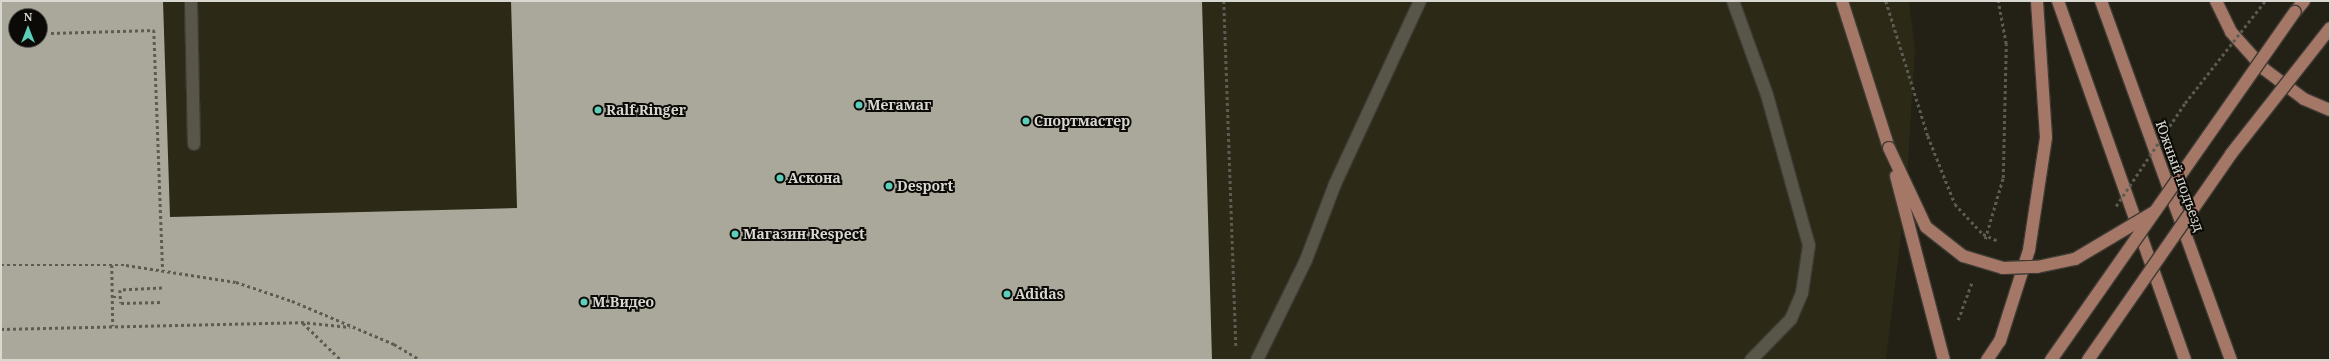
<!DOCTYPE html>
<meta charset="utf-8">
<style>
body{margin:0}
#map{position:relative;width:2331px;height:361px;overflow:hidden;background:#232116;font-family:"Noto Serif",serif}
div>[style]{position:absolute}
.built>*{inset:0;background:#2c2917}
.building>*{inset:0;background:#aaa89a}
.path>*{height:2.5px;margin-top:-1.25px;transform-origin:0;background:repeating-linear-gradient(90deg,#5d5c52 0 3px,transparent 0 6px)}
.roads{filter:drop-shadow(1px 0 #3d3b34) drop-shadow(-1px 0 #3d3b34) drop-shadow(0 1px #3d3b34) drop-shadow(0 -1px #3d3b34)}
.minor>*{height:12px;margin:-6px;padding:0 6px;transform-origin:6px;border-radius:6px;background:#585649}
.major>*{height:12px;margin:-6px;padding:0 6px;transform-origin:6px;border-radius:6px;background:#a57766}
.path-bridge>*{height:2.5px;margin-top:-1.25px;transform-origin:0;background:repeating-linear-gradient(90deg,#5d5c52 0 3px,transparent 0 6px)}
.bridges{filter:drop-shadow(1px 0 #3d3b34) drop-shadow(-1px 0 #3d3b34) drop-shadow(0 1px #3d3b34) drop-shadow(0 -1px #3d3b34)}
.major-bridge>*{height:12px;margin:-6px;padding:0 6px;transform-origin:6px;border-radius:6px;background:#a57766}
.dots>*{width:11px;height:11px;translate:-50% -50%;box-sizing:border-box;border:2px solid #0b0a06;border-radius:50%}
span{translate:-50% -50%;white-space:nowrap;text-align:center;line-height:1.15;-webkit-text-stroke:4px #0b0a06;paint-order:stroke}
.poi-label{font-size:14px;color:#d8d7d0;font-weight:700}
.left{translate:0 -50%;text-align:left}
.street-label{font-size:14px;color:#d8d7d0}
.frame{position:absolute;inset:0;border:2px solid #d8d7d0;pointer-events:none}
.north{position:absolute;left:8px;top:8px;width:40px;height:40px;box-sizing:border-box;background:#0b0a06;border:1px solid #5d5c57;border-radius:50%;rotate:0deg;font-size:11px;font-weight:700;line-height:16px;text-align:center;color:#d8d7d0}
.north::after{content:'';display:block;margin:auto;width:14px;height:18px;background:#5cceba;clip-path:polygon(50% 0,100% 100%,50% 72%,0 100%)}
</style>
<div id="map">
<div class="built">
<div style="clip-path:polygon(evenodd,1px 1px,1909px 1px,1915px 49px,1906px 194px,1886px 360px,1px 360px,1px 1px,16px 16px,40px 16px,40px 40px,16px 40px,16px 16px)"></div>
</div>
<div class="building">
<div style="clip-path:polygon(evenodd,1px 1px,163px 1px,170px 217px,517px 208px,511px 1px,1202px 1px,1212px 360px,1px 360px,1px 1px,16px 16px,40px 16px,40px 40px,16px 40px,16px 16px)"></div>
</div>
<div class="path">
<div style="left:1224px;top:1px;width:347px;rotate:88deg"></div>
<div style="left:51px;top:33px;width:103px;rotate:-1.7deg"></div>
<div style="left:154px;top:30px;width:240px;rotate:87.9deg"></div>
<div style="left:1985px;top:239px;width:64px;rotate:-73.6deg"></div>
<div style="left:2003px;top:178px;width:134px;rotate:-88.7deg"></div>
<div style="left:2006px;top:44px;width:44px;rotate:-100.5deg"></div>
<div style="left:1px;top:265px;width:125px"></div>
<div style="left:126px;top:265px;width:111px;rotate:8.8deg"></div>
<div style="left:236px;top:282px;width:59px;rotate:18.7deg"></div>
<div style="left:292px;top:301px;width:111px;rotate:22.9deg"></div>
<div style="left:394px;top:344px;width:31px;rotate:31deg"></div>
<div style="left:112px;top:265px;width:61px;rotate:89.1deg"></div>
<div style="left:162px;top:288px;width:42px;rotate:177.3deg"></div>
<div style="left:120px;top:290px;width:13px;rotate:86deg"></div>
<div style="left:121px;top:303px;width:42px;rotate:-1.4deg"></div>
<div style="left:113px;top:297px;width:8px"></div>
<div style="left:1958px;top:320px;width:40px;rotate:-69.8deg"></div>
<div style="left:303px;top:323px;width:53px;rotate:44.2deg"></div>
<div style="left:1px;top:329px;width:300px;rotate:-1.3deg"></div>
<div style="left:301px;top:322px;width:49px;rotate:5.8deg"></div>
</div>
<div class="roads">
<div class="minor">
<div style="left:191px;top:1px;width:143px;rotate:88.8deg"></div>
<div style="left:1733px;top:1px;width:100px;rotate:70.1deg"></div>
<div style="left:1767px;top:95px;width:156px;rotate:74.4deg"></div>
<div style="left:1809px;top:245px;width:49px;rotate:98.3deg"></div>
<div style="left:1802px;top:293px;width:28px;rotate:113deg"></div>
<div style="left:1791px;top:319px;width:57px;rotate:134.3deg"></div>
<div style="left:1257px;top:360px;width:111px;rotate:-63.9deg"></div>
<div style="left:1306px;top:260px;width:81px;rotate:-69.1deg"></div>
<div style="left:1335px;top:184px;width:202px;rotate:-65.1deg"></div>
</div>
<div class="major">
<div style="left:1842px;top:1px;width:154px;rotate:72.3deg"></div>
<div style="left:2058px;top:1px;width:381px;rotate:70.5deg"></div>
<div style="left:2101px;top:1px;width:382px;rotate:70.1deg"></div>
<div style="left:2216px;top:1px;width:34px;rotate:64deg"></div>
<div style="left:2231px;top:32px;width:50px;rotate:48.3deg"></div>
<div style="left:2264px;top:69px;width:50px;rotate:36.9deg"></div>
<div style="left:2304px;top:99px;width:28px;rotate:23deg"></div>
<div style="left:2295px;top:12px;width:14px;rotate:-51deg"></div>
<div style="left:1987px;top:360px;width:23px;rotate:-56deg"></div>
<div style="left:2000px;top:341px;width:96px;rotate:-72.3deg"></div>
<div style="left:2029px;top:250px;width:114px;rotate:-81.4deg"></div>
<div style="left:2046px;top:137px;width:136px;rotate:-93.8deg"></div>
</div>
</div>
<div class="path-bridge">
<div style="left:1886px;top:1px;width:141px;rotate:72.7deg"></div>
<div style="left:1928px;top:136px;width:73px;rotate:68.3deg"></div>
<div style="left:1955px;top:204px;width:41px;rotate:47deg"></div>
<div style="left:1983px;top:234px;width:17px;rotate:25deg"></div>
<div style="left:2116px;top:206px;width:124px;rotate:-56.2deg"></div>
<div style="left:2185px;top:103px;width:130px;rotate:-51.9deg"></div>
</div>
<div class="bridges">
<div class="major-bridge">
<div style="left:1889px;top:148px;width:87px;rotate:64.9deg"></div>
<div style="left:1926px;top:227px;width:47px;rotate:38.1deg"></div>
<div style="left:1963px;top:256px;width:42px;rotate:16.7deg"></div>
<div style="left:2003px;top:268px;width:34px;rotate:-2deg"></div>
<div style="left:2037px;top:267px;width:39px;rotate:-12deg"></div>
<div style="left:2075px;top:259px;width:92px;rotate:-30.7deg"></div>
<div style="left:1896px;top:176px;width:190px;rotate:75.4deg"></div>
<div style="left:2051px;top:360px;width:425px;rotate:-55deg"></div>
<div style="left:2088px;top:360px;width:251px;rotate:-55.2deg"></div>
<div style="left:2231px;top:154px;width:160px;rotate:-51.8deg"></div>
</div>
</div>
<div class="dots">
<div style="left:859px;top:105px;background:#5cceba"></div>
<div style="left:598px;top:110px;background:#5cceba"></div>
<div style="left:1026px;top:121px;background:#5cceba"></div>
<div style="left:780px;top:178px;background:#5cceba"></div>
<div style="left:889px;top:186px;background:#5cceba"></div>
<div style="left:735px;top:234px;background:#5cceba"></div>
<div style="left:1007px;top:294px;background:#5cceba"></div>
<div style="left:584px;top:302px;background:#5cceba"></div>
</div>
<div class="poi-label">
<span class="left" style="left:867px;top:105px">Мегамаг</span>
<span class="left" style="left:606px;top:110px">Ralf Ringer</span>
<span class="left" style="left:1034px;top:121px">Спортмастер</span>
<span class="left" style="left:788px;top:178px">Аскона</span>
<span class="left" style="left:897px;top:186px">Desport</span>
<span class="left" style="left:743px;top:234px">Магазин Respect</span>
<span class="left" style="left:1015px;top:294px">Adidas</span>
<span class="left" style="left:592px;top:302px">М.Видео</span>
</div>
<div class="street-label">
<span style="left:2180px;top:176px;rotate:70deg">Южный подъезд</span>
</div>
<div class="frame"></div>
<div class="north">N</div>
</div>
